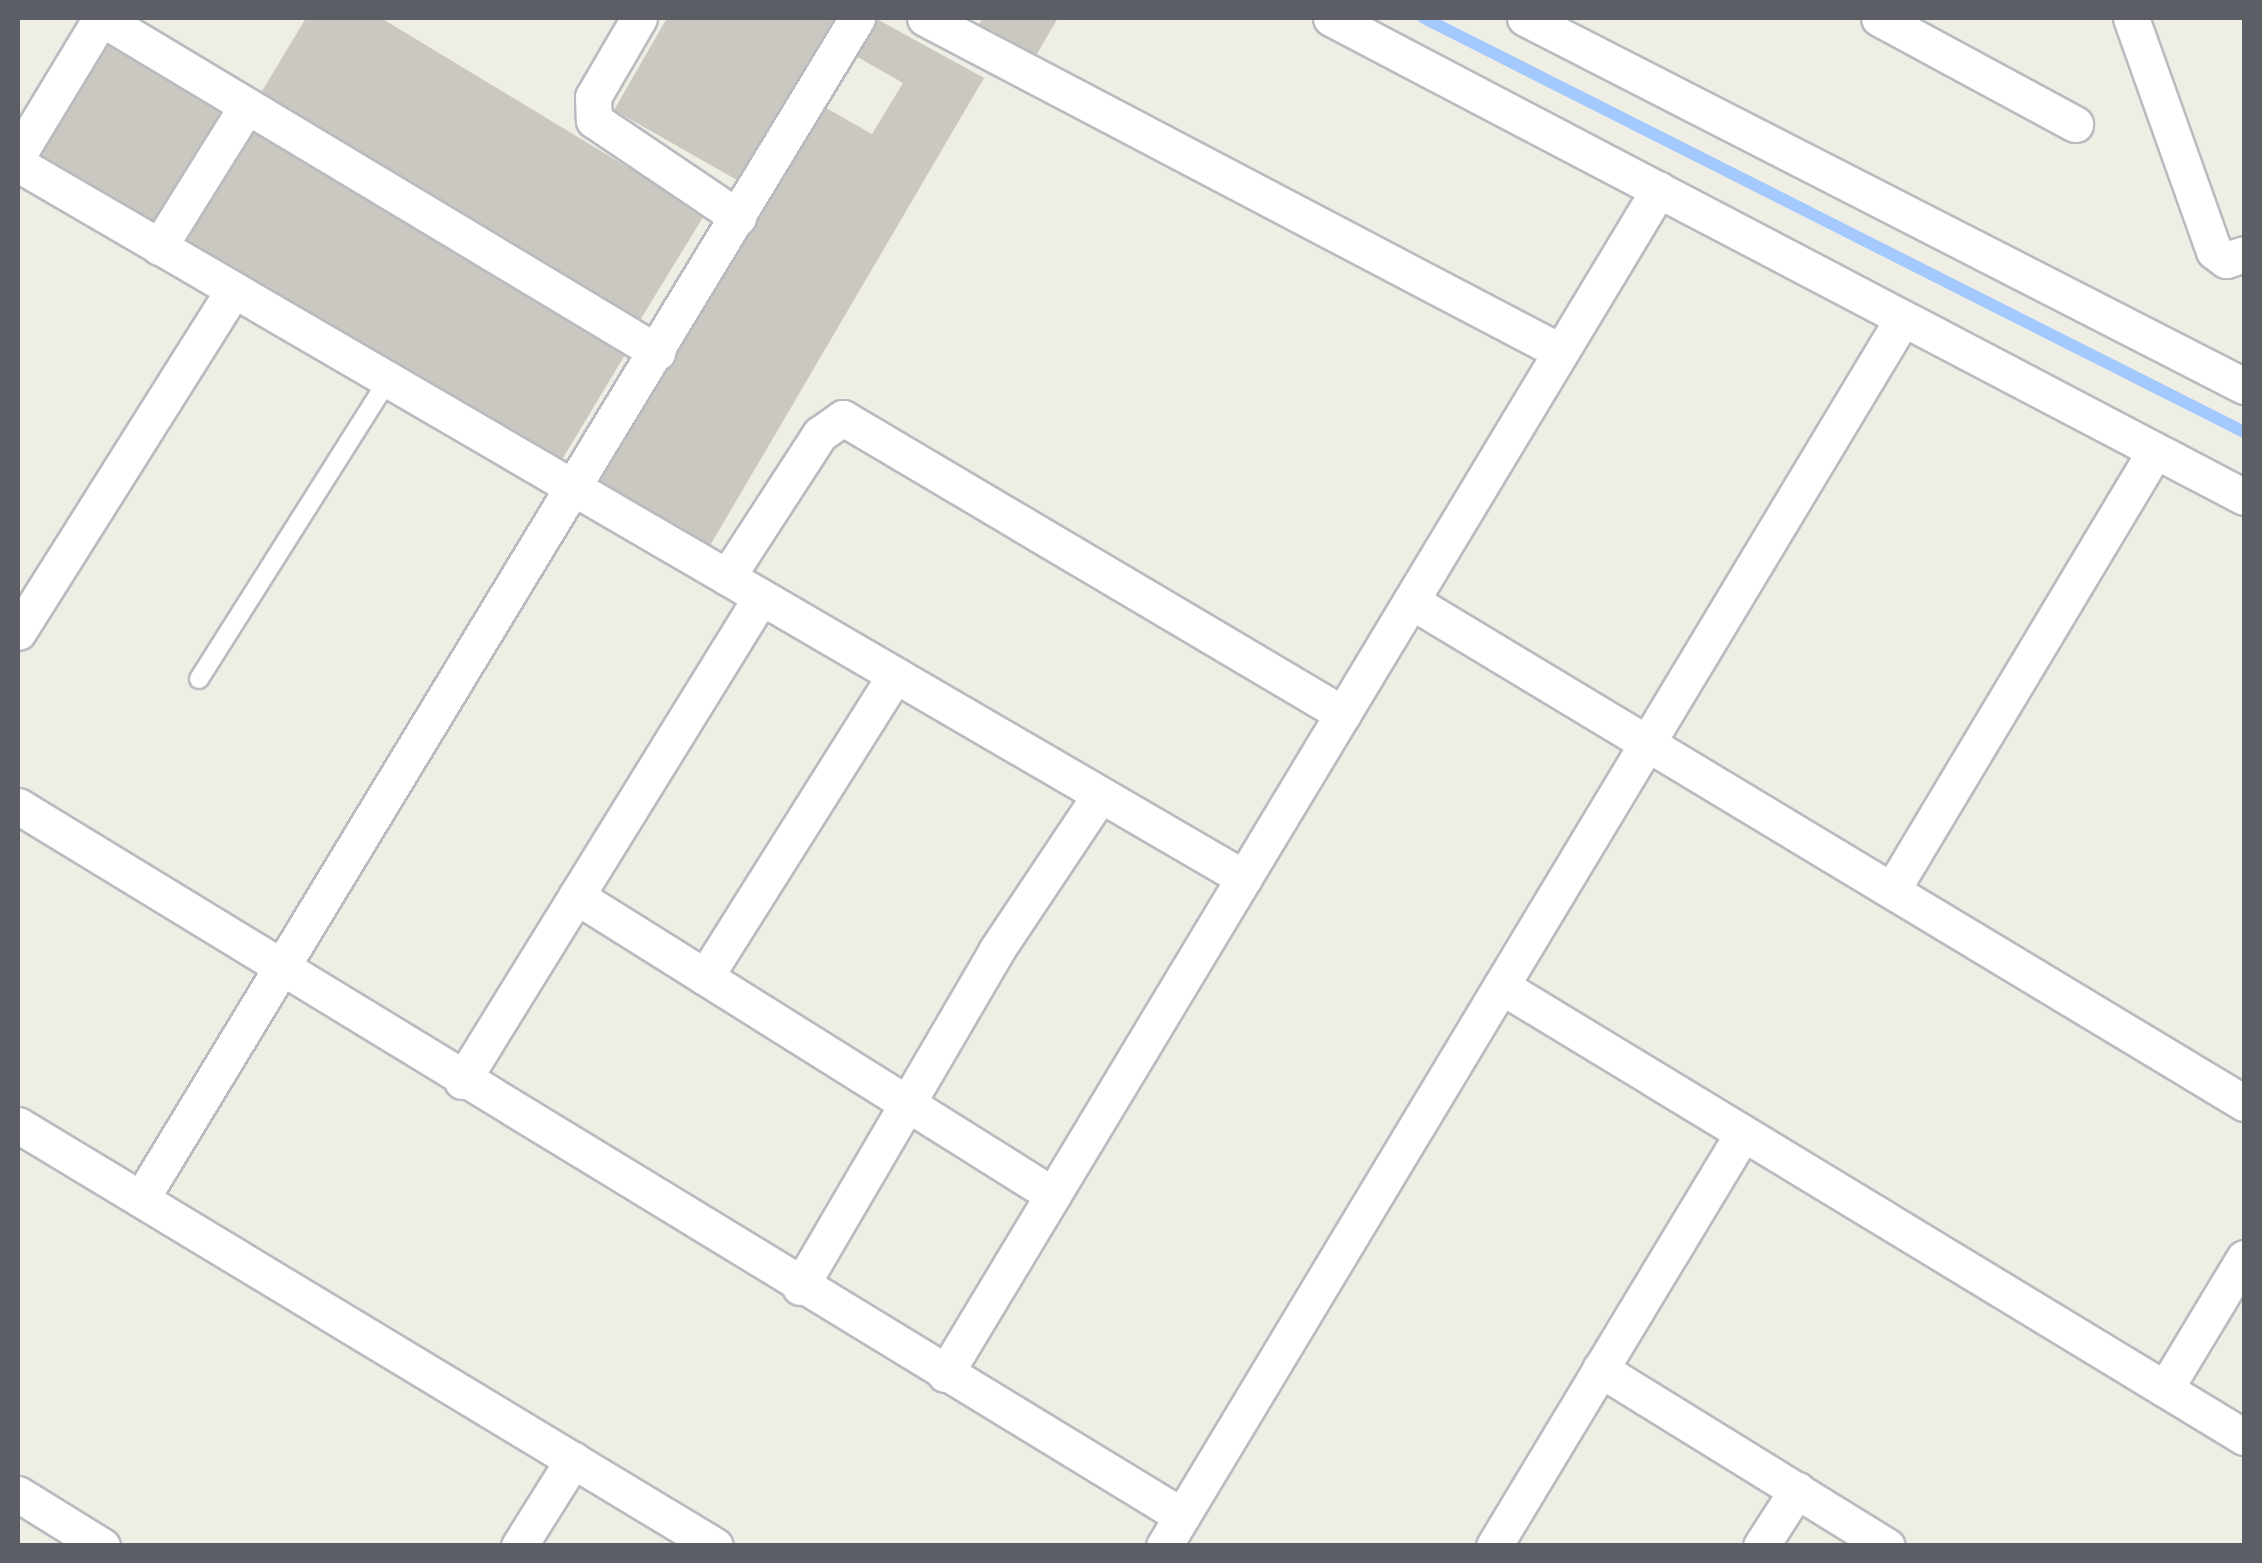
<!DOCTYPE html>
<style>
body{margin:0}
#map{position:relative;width:2262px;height:1563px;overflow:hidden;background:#eeeee4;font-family:Barlow,sans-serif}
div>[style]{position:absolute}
.stream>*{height:12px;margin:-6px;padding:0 6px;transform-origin:6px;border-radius:6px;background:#a3c9ff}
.building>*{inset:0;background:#cac8c1;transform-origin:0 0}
.roads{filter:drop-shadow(2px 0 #b9bbc0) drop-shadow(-2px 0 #b9bbc0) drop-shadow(0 2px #b9bbc0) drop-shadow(0 -2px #b9bbc0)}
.service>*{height:18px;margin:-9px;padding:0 9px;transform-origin:9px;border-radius:9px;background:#fff}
.minor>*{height:35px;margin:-17.5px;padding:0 17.5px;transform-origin:17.5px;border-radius:17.5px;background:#fff}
span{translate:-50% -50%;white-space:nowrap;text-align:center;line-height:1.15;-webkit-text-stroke:9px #fff;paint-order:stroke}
.frame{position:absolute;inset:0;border:20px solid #5c5e65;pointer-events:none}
</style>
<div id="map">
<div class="stream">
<div style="left:1424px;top:18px;width:919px;rotate:26.79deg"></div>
</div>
<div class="building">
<div style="clip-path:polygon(306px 18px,381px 18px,705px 214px,634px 330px,256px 101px)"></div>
<div style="clip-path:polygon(667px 18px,840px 18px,744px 184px,614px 110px)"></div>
<div style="clip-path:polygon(875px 18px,984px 78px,701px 561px,590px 495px,819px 104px,872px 134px,903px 83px,854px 55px)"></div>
<div style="clip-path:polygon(983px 18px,1058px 18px,1035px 57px,979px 24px)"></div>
<div style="left:109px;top:36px;width:138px;height:148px;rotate:30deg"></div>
<div style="left:248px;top:122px;width:443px;height:136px;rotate:31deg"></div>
</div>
<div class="roads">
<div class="service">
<div style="left:199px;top:679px;width:354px;rotate:-57.7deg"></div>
</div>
<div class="minor">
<div style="left:101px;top:18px;width:649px;rotate:30.99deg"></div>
<div style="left:639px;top:18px;width:91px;rotate:120.2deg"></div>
<div style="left:593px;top:97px;width:23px;rotate:88deg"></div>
<div style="left:594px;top:120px;width:174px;rotate:34deg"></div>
<div style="left:925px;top:18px;width:718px;rotate:27.71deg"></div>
<div style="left:1331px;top:18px;width:1031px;rotate:27.68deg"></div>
<div style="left:1525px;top:18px;width:808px;rotate:27.1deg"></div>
<div style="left:1879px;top:18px;width:223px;rotate:28.4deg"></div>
<div style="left:2131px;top:18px;width:247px;rotate:70.4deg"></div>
<div style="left:2214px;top:251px;width:15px;rotate:37deg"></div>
<div style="left:2226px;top:260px;width:19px;rotate:-18deg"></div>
<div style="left:18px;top:155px;width:160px;rotate:-58.8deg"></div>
<div style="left:18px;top:164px;width:1419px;rotate:30.22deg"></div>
<div style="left:159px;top:247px;width:165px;rotate:-58.1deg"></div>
<div style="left:727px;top:577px;width:171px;rotate:-57deg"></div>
<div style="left:820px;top:434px;width:28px;rotate:-35deg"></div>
<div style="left:843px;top:418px;width:581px;rotate:30.63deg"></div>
<div style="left:1411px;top:601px;width:973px;rotate:31.07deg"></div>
<div style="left:18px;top:632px;width:404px;rotate:-57.8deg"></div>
<div style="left:18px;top:806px;width:1363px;rotate:31.38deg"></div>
<div style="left:1892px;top:890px;width:512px;rotate:-59.07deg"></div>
<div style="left:576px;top:896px;width:563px;rotate:32.08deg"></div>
<div style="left:705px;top:977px;width:357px;rotate:-57.8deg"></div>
<div style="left:1501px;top:986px;width:869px;rotate:31.26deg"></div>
<div style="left:462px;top:1081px;width:569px;rotate:-58.29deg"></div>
<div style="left:18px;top:1125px;width:814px;rotate:31.13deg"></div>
<div style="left:141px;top:1199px;width:1381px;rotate:-58.77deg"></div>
<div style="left:800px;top:1287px;width:389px;rotate:-59.7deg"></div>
<div style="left:996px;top:951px;width:187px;rotate:-56.3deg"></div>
<div style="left:1600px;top:1369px;width:337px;rotate:31.7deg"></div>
<div style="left:945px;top:1374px;width:1383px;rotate:-58.93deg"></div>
<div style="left:2165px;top:1389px;width:153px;rotate:-58.9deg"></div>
<div style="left:18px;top:1494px;width:99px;rotate:31.8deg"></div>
<div style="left:519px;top:1546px;width:102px;rotate:-57.9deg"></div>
<div style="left:1164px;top:1546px;width:1433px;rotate:-58.96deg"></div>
<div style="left:1494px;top:1546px;width:482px;rotate:-58.9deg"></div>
<div style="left:1761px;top:1546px;width:67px;rotate:-57.3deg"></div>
</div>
</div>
<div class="frame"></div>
</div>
